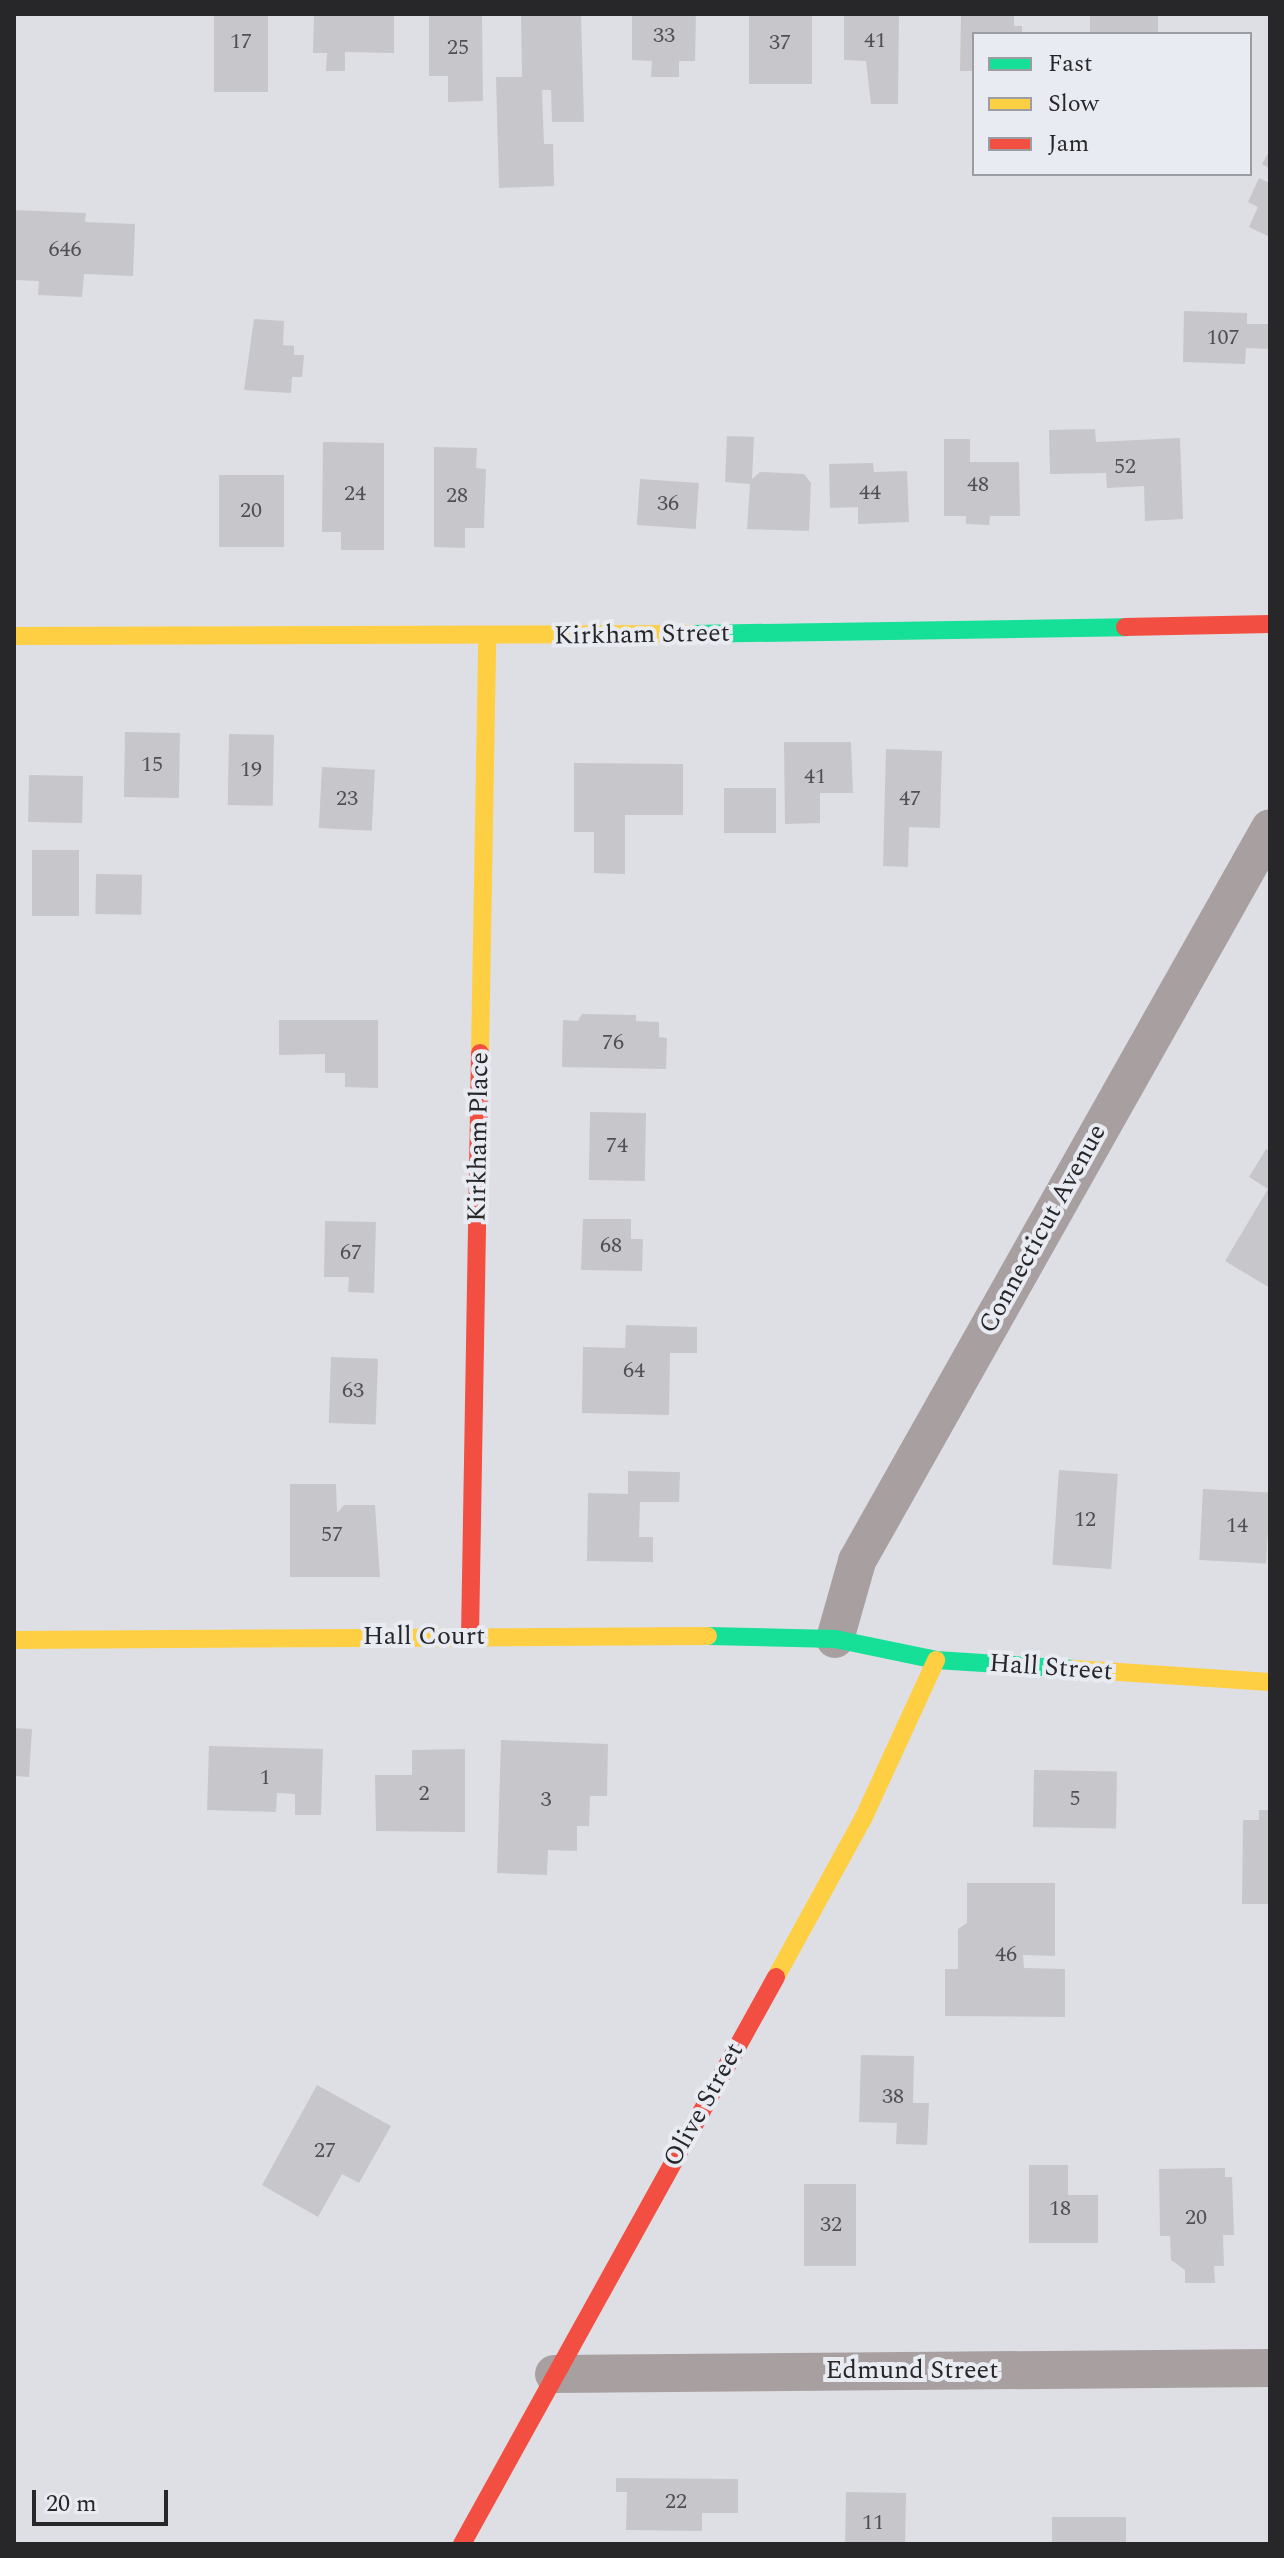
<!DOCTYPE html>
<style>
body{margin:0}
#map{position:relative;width:1284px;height:2558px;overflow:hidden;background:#dedfe4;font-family:Spectral,serif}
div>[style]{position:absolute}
.building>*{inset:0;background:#c7c6ca;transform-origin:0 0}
.street>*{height:38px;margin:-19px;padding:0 19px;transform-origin:19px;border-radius:19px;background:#a8a0a0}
.fast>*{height:18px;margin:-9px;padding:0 9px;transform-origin:9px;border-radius:9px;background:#16e098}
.slow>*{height:18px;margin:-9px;padding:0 9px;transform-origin:9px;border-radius:9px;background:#ffcf43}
.jam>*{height:18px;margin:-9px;padding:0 9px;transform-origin:9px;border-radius:9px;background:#f24e42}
span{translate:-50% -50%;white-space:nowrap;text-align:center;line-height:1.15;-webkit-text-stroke:8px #e9ebf3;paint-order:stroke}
.number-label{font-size:22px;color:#505053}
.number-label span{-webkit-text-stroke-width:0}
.street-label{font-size:26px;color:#27272a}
.frame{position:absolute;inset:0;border:16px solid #27272a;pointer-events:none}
.legend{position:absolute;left:972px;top:32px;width:280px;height:144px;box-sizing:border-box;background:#e9ebf3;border:2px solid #9b9da3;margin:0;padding:10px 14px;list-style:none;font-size:24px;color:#27272a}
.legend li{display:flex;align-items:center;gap:16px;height:40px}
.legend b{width:40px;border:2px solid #9b9da3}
.scale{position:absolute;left:32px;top:2490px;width:136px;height:36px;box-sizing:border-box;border:4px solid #27272a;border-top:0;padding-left:10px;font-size:24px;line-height:28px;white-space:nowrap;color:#27272a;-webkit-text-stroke:6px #e9ebf3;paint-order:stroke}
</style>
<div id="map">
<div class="building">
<div style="left:214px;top:14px;width:54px;height:78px"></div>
<div style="clip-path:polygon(314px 14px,394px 14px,394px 53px,345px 52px,345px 71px,326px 71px,327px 53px,313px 53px)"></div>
<div style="clip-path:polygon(429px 14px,482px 14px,483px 101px,448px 102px,448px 76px,429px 76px)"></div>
<div style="clip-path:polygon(521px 14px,581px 14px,584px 122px,552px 122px,551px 90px,542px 90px,544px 144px,553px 144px,554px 186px,499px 188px,496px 77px,522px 77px)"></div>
<div style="clip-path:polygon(632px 14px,696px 14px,695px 61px,679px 61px,679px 77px,651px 77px,652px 61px,632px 60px)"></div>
<div style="left:749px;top:14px;width:63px;height:70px"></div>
<div style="clip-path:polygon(844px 14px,899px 14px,898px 104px,871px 104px,866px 61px,844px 60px)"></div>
<div style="clip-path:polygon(961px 14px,1014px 14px,1014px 26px,1022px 26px,1022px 34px,974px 34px,974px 71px,960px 71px)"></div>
<div style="left:1090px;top:14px;width:68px;height:20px"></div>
<div style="clip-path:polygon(1270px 150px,1270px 169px,1262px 164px)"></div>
<div style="clip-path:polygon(1259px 178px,1270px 183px,1270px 237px,1249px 227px,1258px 207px,1248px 202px)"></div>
<div style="clip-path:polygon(14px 210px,86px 213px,85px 222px,135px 224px,133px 276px,84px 274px,82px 297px,38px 295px,39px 281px,14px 280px)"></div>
<div style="clip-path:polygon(1184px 311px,1247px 313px,1247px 324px,1270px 324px,1270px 349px,1246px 348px,1245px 364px,1183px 362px)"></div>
<div style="clip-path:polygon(254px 319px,284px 321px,283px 345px,294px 346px,294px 355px,304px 355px,302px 377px,292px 377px,291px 393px,244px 390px)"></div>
<div style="clip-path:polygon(1095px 429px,1096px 442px,1180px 438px,1183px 519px,1145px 521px,1144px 486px,1107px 488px,1106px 473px,1050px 474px,1049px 430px)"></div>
<div style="clip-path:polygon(727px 436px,754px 437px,752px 479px,760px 472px,804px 474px,811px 483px,809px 531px,747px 529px,750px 484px,725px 482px)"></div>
<div style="clip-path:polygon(944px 439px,970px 439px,970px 462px,1019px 462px,1020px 516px,990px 516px,989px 525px,966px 524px,966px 516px,944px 516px)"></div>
<div style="clip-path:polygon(323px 442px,384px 443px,384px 550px,341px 550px,341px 532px,322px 532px)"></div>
<div style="clip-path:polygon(434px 447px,477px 448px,476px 468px,486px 469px,484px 528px,465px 528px,465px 548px,434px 547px)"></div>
<div style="clip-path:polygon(873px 463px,874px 472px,907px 471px,909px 522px,858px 524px,858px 507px,830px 508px,829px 464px)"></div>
<div style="left:219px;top:475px;width:65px;height:72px"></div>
<div style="left:640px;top:479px;width:59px;height:46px;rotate:4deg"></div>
<div style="left:125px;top:732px;width:55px;height:65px;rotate:1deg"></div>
<div style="left:229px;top:734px;width:45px;height:71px;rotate:1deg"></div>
<div style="clip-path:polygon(784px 742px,851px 742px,853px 793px,820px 793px,820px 823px,785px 824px)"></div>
<div style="clip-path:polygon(886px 749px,942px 751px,940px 828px,909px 827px,908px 867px,883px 866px)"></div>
<div style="clip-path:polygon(574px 763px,683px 764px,683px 815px,625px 815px,625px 874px,594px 873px,594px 832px,574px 832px)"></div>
<div style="left:322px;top:767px;width:53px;height:61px;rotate:3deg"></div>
<div style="left:29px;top:775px;width:54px;height:47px;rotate:1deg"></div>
<div style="left:724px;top:788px;width:52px;height:45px"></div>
<div style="left:32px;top:850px;width:47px;height:66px"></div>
<div style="left:96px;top:874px;width:46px;height:40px;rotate:1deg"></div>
<div style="clip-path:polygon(582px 1014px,636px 1015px,636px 1021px,659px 1022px,659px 1037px,667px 1038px,666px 1069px,562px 1067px,563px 1020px,578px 1021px)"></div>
<div style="clip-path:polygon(279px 1020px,378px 1020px,378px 1088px,345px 1087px,345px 1073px,325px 1073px,325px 1054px,279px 1055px)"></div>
<div style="left:590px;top:1112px;width:56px;height:68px;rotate:1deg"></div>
<div style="clip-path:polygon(1266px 1149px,1270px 1151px,1270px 1288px,1225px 1261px,1268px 1189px,1249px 1177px)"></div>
<div style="clip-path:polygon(583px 1219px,631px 1219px,631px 1239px,643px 1239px,642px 1271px,581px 1270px)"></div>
<div style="clip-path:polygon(325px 1221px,376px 1222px,374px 1293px,348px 1292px,349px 1277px,324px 1277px)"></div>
<div style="clip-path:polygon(626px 1325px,697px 1327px,697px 1353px,670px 1353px,669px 1415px,582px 1413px,583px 1347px,625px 1348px)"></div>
<div style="left:331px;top:1357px;width:47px;height:66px;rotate:2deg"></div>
<div style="left:1059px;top:1470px;width:59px;height:95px;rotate:4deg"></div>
<div style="clip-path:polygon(628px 1471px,680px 1472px,679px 1502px,640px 1502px,639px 1537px,653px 1537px,653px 1562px,587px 1561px,588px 1493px,628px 1494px)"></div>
<div style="clip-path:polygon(290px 1484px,336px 1484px,337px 1513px,344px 1505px,375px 1505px,380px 1577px,290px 1577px)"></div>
<div style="left:1203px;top:1489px;width:67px;height:71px;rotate:3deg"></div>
<div style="clip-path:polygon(14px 1728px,32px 1729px,29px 1777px,14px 1776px)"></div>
<div style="clip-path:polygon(501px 1740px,608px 1744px,607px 1796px,590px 1796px,589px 1826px,577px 1826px,577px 1851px,548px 1850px,547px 1875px,497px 1873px)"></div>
<div style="clip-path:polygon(209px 1746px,323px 1749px,321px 1815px,295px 1815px,295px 1794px,277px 1793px,276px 1812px,207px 1810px)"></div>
<div style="clip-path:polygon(465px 1749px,465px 1832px,376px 1831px,375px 1775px,412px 1775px,412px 1750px)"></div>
<div style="left:1034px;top:1770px;width:83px;height:57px;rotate:1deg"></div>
<div style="clip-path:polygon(1259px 1810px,1270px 1810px,1270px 1904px,1242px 1904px,1243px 1820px,1259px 1820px)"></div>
<div style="clip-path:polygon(967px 1883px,1055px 1883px,1055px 1956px,1023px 1955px,1024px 1968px,1065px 1969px,1065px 2017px,945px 2016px,945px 1969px,958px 1969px,958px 1929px,967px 1923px)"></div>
<div style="clip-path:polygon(861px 2055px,914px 2056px,913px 2103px,929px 2103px,927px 2145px,896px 2144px,897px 2123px,859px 2122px)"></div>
<div style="clip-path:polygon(317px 2085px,391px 2126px,359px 2183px,342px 2174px,318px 2217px,262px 2185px)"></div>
<div style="clip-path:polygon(1029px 2165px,1068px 2165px,1068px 2195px,1098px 2195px,1098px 2243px,1029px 2243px)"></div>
<div style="clip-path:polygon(1225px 2168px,1225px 2177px,1232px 2177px,1234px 2235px,1223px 2235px,1224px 2266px,1214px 2266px,1215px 2283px,1185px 2283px,1185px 2270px,1171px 2260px,1170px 2236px,1160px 2236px,1159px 2169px)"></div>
<div style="left:804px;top:2184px;width:52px;height:82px"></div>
<div style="clip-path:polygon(616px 2478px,738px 2479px,738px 2513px,702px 2513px,702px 2531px,626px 2530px,627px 2492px,616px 2492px)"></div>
<div style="left:846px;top:2492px;width:60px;height:52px;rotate:1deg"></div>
<div style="left:1052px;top:2517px;width:74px;height:27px"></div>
</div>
<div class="street">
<div style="left:835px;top:1639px;width:81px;rotate:-74.2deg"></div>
<div style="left:857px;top:1561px;width:841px;rotate:-60.6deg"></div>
<div style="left:554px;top:2374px;width:716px;rotate:-0.48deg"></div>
</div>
<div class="fast">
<div style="left:692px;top:634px;width:433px;rotate:-0.9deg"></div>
<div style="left:708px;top:1636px;width:127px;rotate:1.4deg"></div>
<div style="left:835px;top:1639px;width:103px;rotate:11.7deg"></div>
<div style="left:936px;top:1660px;width:138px;rotate:3.7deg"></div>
</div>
<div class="slow">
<div style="left:14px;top:636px;width:678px;rotate:-0.17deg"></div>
<div style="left:480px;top:1053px;width:415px;rotate:-89deg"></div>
<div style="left:14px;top:1640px;width:694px;rotate:-0.33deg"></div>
<div style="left:1074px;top:1669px;width:196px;rotate:3.8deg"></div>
<div style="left:776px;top:1977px;width:180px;rotate:-61.2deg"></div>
<div style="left:863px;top:1819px;width:175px;rotate:-65.3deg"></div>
</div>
<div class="jam">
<div style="left:1125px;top:627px;width:145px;rotate:-1.2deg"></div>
<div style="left:470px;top:1637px;width:584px;rotate:-89.02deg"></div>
<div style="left:462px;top:2544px;width:648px;rotate:-61.02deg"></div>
</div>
<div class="number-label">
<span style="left:664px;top:36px">33</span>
<span style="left:875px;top:41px">41</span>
<span style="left:241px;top:42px">17</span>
<span style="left:780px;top:43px">37</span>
<span style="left:458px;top:48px">25</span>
<span style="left:65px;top:250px">646</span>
<span style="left:1223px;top:338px">107</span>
<span style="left:1125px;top:467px">52</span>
<span style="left:978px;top:485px">48</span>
<span style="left:870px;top:493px">44</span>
<span style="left:355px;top:494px">24</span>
<span style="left:457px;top:496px">28</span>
<span style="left:668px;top:504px">36</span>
<span style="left:251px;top:511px">20</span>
<span style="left:152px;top:765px">15</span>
<span style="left:251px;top:770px">19</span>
<span style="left:815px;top:777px">41</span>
<span style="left:347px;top:799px">23</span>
<span style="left:910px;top:799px">47</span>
<span style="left:613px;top:1043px">76</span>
<span style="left:617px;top:1146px">74</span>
<span style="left:611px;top:1246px">68</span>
<span style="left:351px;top:1253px">67</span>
<span style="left:634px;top:1371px">64</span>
<span style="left:353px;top:1391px">63</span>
<span style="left:1085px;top:1520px">12</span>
<span style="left:1237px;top:1526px">14</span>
<span style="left:332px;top:1535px">57</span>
<span style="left:265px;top:1778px">1</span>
<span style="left:424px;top:1794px">2</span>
<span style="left:1075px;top:1799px">5</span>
<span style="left:546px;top:1800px">3</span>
<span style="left:1006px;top:1955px">46</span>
<span style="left:893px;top:2097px">38</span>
<span style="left:325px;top:2151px">27</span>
<span style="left:1060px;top:2209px">18</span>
<span style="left:1196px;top:2218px">20</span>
<span style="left:831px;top:2225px">32</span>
<span style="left:676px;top:2502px">22</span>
<span style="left:873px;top:2523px">11</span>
</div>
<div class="street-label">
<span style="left:642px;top:635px;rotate:-1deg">Kirkham Street</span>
<span style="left:479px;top:1137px;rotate:-89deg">Kirkham Place</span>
<span style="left:1043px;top:1229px;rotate:-61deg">Connecticut Avenue</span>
<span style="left:424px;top:1637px">Hall Court</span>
<span style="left:1051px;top:1668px;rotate:4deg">Hall Street</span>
<span style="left:704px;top:2105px;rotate:-61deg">Olive Street</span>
<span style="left:912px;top:2371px">Edmund Street</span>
</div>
<div class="frame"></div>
<ul class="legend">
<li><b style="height:10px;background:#16e098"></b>Fast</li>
<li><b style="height:10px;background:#ffcf43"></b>Slow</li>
<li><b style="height:10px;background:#f24e42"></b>Jam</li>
</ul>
<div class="scale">20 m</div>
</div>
